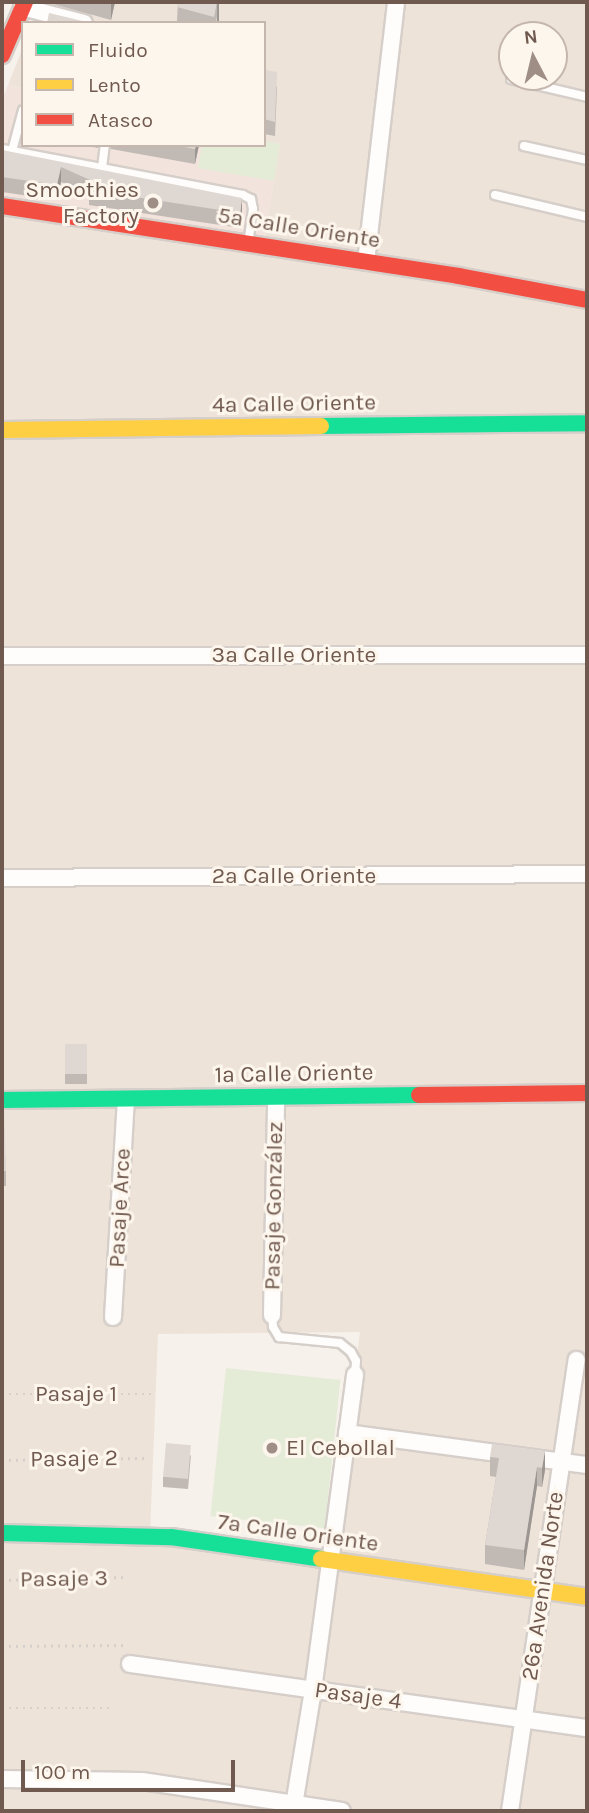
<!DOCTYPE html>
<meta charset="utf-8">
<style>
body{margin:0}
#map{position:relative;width:589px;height:1813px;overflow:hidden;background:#f6f1eb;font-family:Karla,sans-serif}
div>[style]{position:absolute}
.residential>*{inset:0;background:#eee3d9}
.commercial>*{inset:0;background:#f3e3dd}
.green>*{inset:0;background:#e4ebd7;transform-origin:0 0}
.path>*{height:2.5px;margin-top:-1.25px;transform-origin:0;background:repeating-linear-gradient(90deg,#d6d0cb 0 2px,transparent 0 7px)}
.roads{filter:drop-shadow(2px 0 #d5cec9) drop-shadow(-2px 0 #d5cec9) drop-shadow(0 2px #d5cec9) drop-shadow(0 -2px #d5cec9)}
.lane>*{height:8px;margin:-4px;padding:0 4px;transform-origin:4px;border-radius:4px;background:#fefdfc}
.street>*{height:16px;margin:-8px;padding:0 8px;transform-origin:8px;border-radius:8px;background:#fefdfc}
.fast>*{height:16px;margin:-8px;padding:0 8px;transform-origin:8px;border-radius:8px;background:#16e098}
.slow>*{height:16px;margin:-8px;padding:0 8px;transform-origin:8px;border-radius:8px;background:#ffcf43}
.jam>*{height:16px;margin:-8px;padding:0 8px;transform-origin:8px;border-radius:8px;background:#f24e42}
.wall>*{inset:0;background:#c0b9b4;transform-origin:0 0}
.shaded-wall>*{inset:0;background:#9c9692;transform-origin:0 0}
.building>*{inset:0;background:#dfd7d1;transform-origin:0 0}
.dots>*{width:19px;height:19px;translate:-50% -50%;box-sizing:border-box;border:4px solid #fdf6ed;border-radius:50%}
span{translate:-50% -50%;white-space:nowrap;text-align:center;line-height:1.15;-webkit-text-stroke:6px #fdf6ed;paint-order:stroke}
.poi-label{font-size:23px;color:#70594e}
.right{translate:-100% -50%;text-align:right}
.left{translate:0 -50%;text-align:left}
.street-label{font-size:23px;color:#70594e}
.frame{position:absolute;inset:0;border:4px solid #70594e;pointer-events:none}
.legend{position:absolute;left:21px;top:21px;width:245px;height:126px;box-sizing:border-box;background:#fdf6ed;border:2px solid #c5b7ad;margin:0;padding:9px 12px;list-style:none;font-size:21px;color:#70594e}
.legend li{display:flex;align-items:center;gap:14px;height:35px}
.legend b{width:35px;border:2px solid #c5b7ad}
.north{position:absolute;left:498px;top:21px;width:70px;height:70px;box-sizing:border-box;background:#fdf6ed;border:2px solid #c5b7ad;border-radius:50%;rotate:353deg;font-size:19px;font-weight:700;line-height:28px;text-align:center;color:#70594e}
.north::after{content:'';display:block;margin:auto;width:24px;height:32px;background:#9f8e85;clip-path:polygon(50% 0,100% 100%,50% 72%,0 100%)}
.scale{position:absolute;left:21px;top:1760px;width:214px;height:32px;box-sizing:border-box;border:4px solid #70594e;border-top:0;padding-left:9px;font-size:21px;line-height:24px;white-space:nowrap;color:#70594e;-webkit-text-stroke:5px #fdf6ed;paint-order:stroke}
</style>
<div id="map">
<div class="residential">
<div style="clip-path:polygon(evenodd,40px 2px,587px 2px,587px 1811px,2px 1811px,2px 211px,263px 244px,280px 144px,264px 141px,264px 23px,32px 23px,40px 2px,512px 35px,554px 35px,554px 77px,512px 77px,512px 35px,40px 2px,360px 1332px,330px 1561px,150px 1535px,158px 1334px,360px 1332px)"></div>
<div style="clip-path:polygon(23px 47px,23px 88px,8px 85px)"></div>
</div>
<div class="commercial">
<div style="clip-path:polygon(8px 85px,23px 88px,23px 145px,264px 145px,264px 141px,280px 144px,263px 244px,2px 195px,2px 100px)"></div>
</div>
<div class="green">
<div style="clip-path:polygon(264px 141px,280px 144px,274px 181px,198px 168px,202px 145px,264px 145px)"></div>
<div style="left:226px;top:1368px;width:115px;height:149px;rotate:6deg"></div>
</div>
<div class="path">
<div style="left:2px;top:1394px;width:149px"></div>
<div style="left:2px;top:1460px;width:145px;rotate:-0.8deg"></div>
<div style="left:2px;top:1580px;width:123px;rotate:-1.4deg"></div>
<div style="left:2px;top:1646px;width:125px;rotate:-0.5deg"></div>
<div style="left:2px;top:1708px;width:112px"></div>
</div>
<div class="roads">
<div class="lane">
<div style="left:511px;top:79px;width:78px;rotate:13.3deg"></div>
<div style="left:524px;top:146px;width:65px;rotate:12.5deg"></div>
<div style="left:2px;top:149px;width:245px;rotate:10.8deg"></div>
<div style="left:243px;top:195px;width:9px;rotate:27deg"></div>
<div style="left:251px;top:199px;width:10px;rotate:79deg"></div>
<div style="left:253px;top:209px;width:34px;rotate:98deg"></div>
<div style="left:12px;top:151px;width:42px;rotate:-75deg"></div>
<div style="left:102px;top:168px;width:23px;rotate:-83deg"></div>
<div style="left:495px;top:195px;width:95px;rotate:13.4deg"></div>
<div style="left:272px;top:1315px;width:12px;rotate:85deg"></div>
<div style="left:273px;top:1327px;width:12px;rotate:59deg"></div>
<div style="left:279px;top:1337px;width:61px;rotate:5.6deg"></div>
<div style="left:340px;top:1343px;width:14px;rotate:39deg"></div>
<div style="left:351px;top:1352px;width:10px;rotate:61deg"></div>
<div style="left:356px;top:1361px;width:14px;rotate:94deg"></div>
</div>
<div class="street">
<div style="left:22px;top:7px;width:64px;rotate:14.5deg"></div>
<div style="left:366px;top:262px;width:262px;rotate:-83.4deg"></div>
<div style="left:2px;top:656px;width:585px;rotate:-0.1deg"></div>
<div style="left:2px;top:878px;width:585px;rotate:-0.39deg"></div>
<div style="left:272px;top:1315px;width:218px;rotate:-88.9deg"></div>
<div style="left:113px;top:1317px;width:218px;rotate:-86.6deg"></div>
<div style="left:347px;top:1433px;width:242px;rotate:7.6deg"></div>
<div style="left:130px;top:1664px;width:461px;rotate:8deg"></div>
<div style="left:2px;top:1779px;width:140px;rotate:0.8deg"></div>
<div style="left:142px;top:1781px;width:202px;rotate:8.5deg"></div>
<div style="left:293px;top:1811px;width:123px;rotate:-80.6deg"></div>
<div style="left:313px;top:1690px;width:318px;rotate:-82.4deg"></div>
<div style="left:510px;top:1811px;width:456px;rotate:-81.6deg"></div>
</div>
<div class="fast">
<div style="left:321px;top:426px;width:266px;rotate:-0.6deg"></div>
<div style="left:2px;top:1100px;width:417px;rotate:-0.7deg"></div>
<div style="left:2px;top:1533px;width:169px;rotate:1.4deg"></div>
<div style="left:171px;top:1537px;width:152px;rotate:8.3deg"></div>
</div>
<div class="slow">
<div style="left:2px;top:430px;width:319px;rotate:-0.7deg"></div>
<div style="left:321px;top:1559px;width:269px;rotate:8.1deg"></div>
</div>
<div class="jam">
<div style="left:2px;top:55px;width:58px;rotate:-66.5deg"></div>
<div style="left:2px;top:206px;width:462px;rotate:8.7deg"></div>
<div style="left:459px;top:276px;width:130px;rotate:10.6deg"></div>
<div style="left:419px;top:1095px;width:168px;rotate:-0.7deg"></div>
</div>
</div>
<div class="wall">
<div style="clip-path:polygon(46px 2px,115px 2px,111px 20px)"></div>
<div style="clip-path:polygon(178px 2px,219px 2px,216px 23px,181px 23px,177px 21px)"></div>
<div style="clip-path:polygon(264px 70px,277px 87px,275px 136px,264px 134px)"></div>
<div style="clip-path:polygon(82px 145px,99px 145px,98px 148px)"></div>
<div style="clip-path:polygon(111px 145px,199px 145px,195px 164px,111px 149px)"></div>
<div style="clip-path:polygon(2px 150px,242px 213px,240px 228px,89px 205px,89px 194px,61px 182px,57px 200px,2px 192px)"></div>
<div style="left:65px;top:1044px;width:22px;height:40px"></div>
<div style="clip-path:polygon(2px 1102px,6px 1171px,6px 1186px,2px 1186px)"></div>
<div style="clip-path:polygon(545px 1451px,545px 1470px,542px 1487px,537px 1486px,524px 1570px,485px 1564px,485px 1545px,496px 1477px,490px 1476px,490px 1457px)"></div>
<div style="clip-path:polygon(191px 1455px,188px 1489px,163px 1487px,163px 1477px)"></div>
</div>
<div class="shaded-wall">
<div style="clip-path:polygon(111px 2px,115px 2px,111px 20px)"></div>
<div style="left:217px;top:2px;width:2px;height:21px"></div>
<div style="clip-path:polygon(196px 145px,199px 145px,195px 164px,195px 149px)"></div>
<div style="clip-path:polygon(61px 167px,61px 182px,57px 200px,57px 185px)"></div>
<div style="clip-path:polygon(242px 198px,242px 213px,240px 228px,240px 213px)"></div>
<div style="clip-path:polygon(545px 1451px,545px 1470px,542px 1487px,542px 1468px)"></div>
<div style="clip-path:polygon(537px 1467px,537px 1486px,524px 1570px,524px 1550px)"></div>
</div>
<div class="building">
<div style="clip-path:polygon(178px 2px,217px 2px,214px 17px,177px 7px)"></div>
<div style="clip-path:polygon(49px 13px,91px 23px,47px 23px)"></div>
<div style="clip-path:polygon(264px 70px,277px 72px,275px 122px,264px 119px)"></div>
<div style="clip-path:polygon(174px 145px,196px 145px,195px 149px)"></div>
<div style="clip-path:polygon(2px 150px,242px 198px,240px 213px,89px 190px,90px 180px,61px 167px,57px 185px,2px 177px)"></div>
<div style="left:65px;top:1044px;width:22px;height:30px"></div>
<div style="clip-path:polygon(2px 1102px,4px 1102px,6px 1171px,2px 1171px)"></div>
<div style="left:166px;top:1443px;width:25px;height:34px;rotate:5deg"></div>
<div style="clip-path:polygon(492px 1444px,545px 1451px,542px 1468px,537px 1467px,524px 1550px,485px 1545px,499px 1458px,490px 1457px)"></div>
</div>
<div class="dots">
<div style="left:153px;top:203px;background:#9f8e85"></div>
<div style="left:272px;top:1448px;background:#9f8e85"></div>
</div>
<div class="poi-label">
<span class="right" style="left:139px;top:203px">Smoothies<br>Factory</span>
<span class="left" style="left:286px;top:1448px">El Cebollal</span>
</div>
<div class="street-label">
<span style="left:299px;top:228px;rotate:9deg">5a Calle Oriente</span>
<span style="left:294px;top:404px;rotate:-1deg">4a Calle Oriente</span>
<span style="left:294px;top:655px">3a Calle Oriente</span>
<span style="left:294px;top:876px">2a Calle Oriente</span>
<span style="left:294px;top:1074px;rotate:-1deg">1a Calle Oriente</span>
<span style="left:274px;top:1206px;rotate:-89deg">Pasaje González</span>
<span style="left:120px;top:1208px;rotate:-87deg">Pasaje Arce</span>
<span style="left:76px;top:1394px">Pasaje 1</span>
<span style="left:74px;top:1459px;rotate:-1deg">Pasaje 2</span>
<span style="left:298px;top:1533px;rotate:8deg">7a Calle Oriente</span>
<span style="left:64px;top:1579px;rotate:-1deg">Pasaje 3</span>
<span style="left:543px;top:1586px;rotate:-82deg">26a Avenida Norte</span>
<span style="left:358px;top:1696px;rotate:8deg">Pasaje 4</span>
</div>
<div class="frame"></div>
<ul class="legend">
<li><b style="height:9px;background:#16e098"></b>Fluido</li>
<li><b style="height:9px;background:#ffcf43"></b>Lento</li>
<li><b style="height:9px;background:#f24e42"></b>Atasco</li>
</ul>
<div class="north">N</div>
<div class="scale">100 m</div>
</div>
